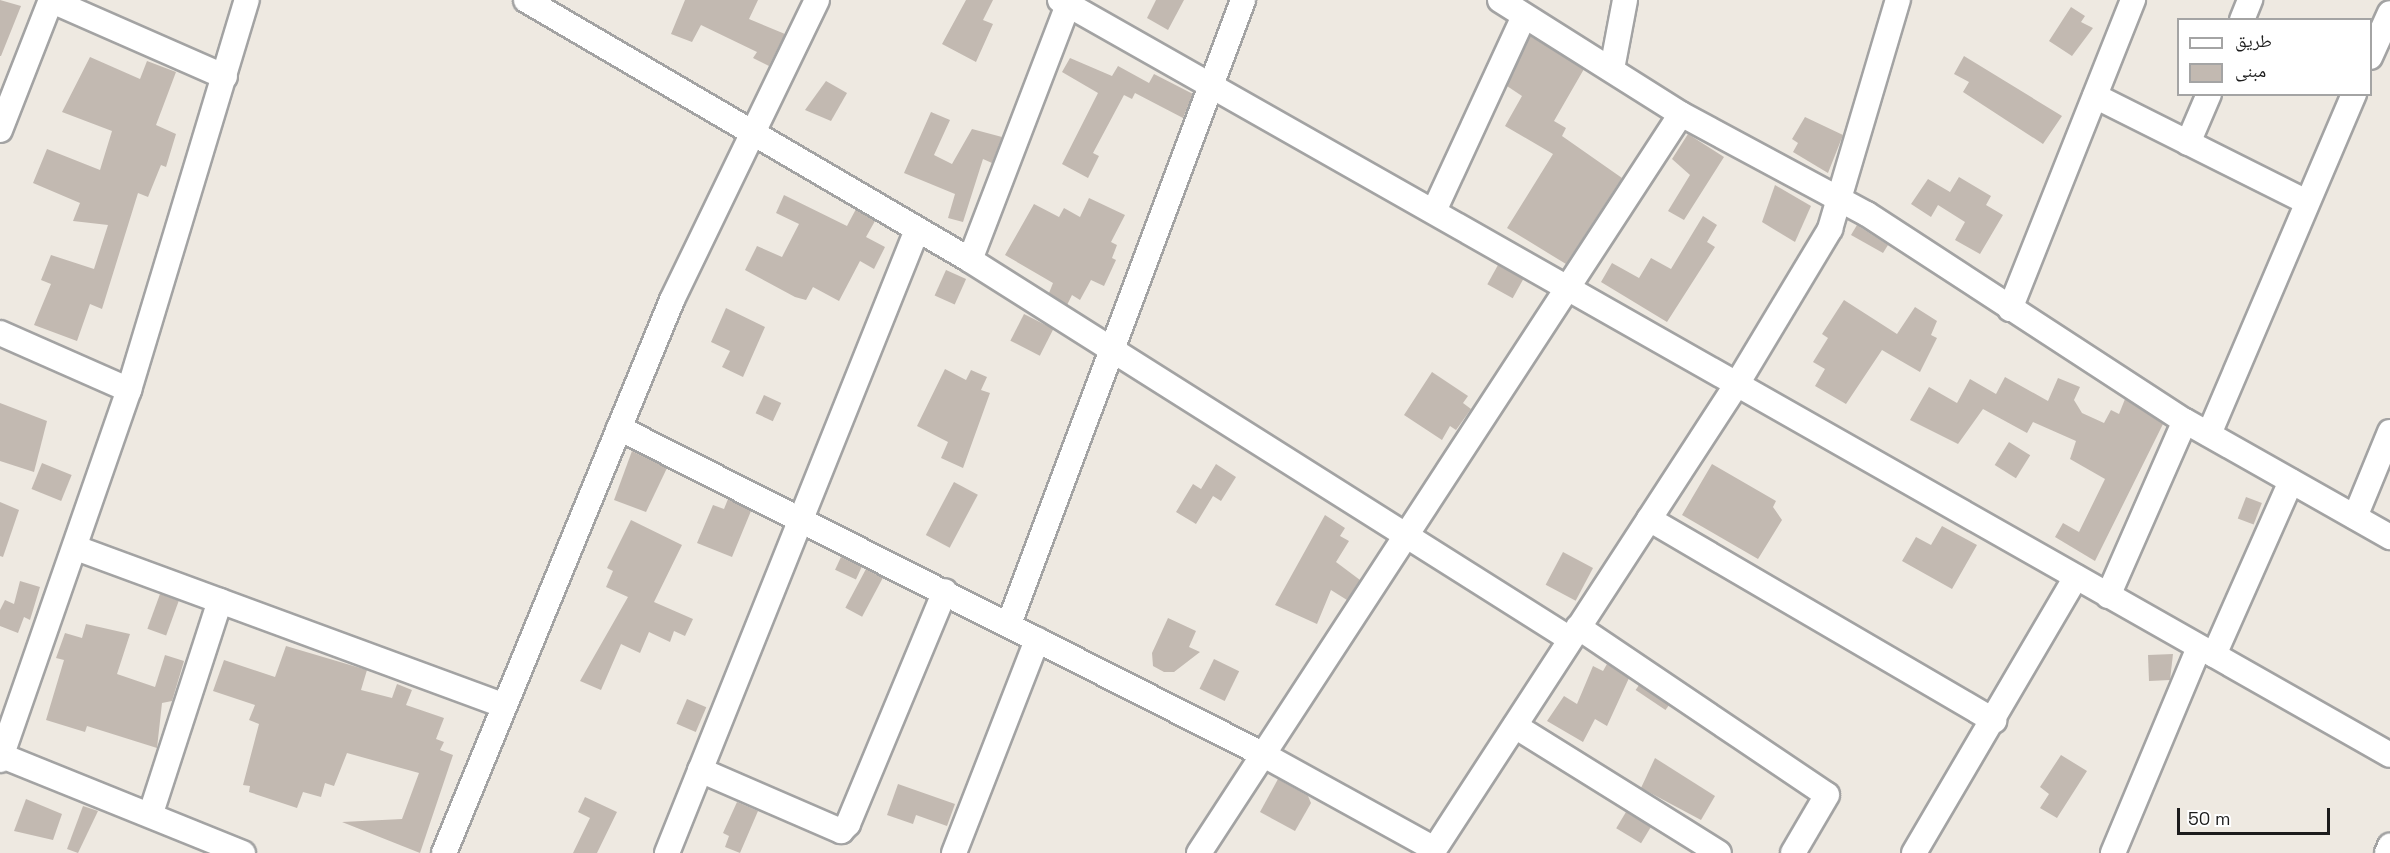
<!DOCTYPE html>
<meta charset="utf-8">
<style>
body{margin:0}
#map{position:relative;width:2390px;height:853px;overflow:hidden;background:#eee9e1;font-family:"Space Grotesk","Noto Naskh Arabic",sans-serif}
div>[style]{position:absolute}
.building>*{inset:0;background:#c2b9b1;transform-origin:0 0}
.roads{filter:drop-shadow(2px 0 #a3a3a3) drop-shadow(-2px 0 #a3a3a3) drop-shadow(0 2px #a3a3a3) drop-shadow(0 -2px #a3a3a3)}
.minor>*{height:24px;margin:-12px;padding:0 12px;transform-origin:12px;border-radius:12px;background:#fff}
span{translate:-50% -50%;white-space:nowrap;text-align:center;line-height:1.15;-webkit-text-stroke:4.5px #fff;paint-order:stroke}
.legend{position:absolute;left:2177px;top:18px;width:195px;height:78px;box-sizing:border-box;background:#fff;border:2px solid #a4a4a4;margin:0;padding:8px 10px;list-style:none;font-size:18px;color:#1c1c1c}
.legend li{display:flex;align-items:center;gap:12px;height:30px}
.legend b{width:30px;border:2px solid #a4a4a4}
.scale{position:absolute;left:2177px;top:808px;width:153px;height:27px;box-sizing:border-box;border:3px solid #1c1c1c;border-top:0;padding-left:8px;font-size:18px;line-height:21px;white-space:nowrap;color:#1c1c1c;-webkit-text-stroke:4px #fff;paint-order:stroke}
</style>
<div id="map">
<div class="building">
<div style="clip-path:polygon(0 0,21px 6px,1px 56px,0 56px)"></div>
<div style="clip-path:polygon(685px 0,758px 0,749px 19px,785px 34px,769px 66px,753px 58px,757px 52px,701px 25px,692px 42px,671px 34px)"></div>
<div style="clip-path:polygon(966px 0,993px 0,983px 20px,993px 24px,976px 62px,942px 44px)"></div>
<div style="clip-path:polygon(1156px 0,1184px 0,1168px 30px,1147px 18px)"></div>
<div style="clip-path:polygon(2071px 7px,2085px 16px,2081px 22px,2093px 28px,2072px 56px,2049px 41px)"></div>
<div style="clip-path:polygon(1530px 36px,1584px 69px,1554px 121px,1566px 128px,1562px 136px,1622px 178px,1566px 264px,1507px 228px,1553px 154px,1505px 126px,1522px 96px,1507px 86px)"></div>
<div style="clip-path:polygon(1964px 56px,2062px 116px,2043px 144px,1963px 92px,1969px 82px,1954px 74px)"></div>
<div style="clip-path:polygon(90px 57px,140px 79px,147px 61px,176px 72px,156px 125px,176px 134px,166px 167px,161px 165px,148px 197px,138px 193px,102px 309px,90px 304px,77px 341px,34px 325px,51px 284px,41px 280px,51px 255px,94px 269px,108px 225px,73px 221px,80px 203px,33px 183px,47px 149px,100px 170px,112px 131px,62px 112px)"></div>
<div style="clip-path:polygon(1070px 58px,1112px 76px,1118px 66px,1149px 83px,1154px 74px,1193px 94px,1183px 118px,1135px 93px,1132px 99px,1124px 95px,1093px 153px,1099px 156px,1088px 178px,1062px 164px,1098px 93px,1062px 72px)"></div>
<div style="clip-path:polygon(826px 81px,847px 93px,831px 121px,805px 110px)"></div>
<div style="clip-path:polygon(931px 112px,950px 120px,934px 155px,952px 164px,972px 129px,1002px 137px,992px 163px,983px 159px,963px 222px,948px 218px,955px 194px,904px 173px)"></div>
<div style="clip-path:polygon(1805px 117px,1843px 135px,1828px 173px,1793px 152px,1798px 143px,1792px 139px)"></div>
<div style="clip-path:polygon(1688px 134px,1724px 157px,1684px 220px,1668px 211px,1690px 175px,1672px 159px)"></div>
<div style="clip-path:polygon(1959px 177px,1991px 196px,1986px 205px,2003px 215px,1980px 254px,1955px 240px,1965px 222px,1938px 205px,1931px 217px,1911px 204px,1928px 179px,1950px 192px)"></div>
<div style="clip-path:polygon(1775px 185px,1811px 206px,1795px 242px,1762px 222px)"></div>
<div style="clip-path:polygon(784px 195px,847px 226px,856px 209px,875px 221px,866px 237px,885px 247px,874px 269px,860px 261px,839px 301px,813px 287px,806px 300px,795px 297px,745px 270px,757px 246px,782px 257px,799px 224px,776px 213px)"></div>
<div style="clip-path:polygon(1089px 198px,1125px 215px,1111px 242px,1117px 245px,1112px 258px,1116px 260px,1104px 286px,1091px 280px,1080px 300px,1072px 295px,1067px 305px,1049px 293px,1053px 283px,1005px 255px,1034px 204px,1059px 217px,1064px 208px,1080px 217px)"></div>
<div style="clip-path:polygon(1703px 216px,1717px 225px,1707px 242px,1715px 247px,1667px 322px,1601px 282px,1612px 263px,1639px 278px,1651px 258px,1671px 269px)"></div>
<div style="clip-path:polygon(1857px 225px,1888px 245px,1883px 253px,1851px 235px)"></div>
<div style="left:1498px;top:265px;width:29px;height:22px;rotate:29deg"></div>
<div style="left:946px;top:270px;width:22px;height:28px;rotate:24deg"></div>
<div style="clip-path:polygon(1844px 300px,1897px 334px,1915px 307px,1937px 321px,1931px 335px,1937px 338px,1920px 372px,1882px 350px,1846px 404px,1815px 386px,1825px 369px,1813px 362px,1828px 338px,1822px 334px)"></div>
<div style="clip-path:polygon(726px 308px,765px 327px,743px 377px,722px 367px,730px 351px,711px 342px)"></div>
<div style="left:1024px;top:314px;width:33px;height:30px;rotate:27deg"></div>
<div style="clip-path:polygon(945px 369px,966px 380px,971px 370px,987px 377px,981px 390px,990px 393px,963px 468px,941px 458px,948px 442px,917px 426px)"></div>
<div style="clip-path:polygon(1432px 372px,1468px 396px,1463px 403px,1471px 409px,1456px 430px,1450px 426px,1442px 440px,1404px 415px)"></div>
<div style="clip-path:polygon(2005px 377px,2048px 401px,2058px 378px,2080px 387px,2074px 400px,2082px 413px,2104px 423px,2111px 410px,2119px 414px,2125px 399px,2163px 424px,2095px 561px,2055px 537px,2063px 523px,2079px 532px,2105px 479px,2070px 459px,2076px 441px,2033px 422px,2027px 433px,1983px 409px,1958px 444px,1910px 420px,1929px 387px,1957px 403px,1970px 379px,1996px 394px)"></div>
<div style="left:764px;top:395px;width:19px;height:20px;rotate:25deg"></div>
<div style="clip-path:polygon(0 403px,47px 421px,34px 472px,0 461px)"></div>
<div style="left:2009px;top:442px;width:25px;height:27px;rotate:32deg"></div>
<div style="clip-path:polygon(632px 451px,667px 468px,646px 512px,614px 500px)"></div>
<div style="left:42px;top:463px;width:32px;height:28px;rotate:22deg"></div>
<div style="clip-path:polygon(1216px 464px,1236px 477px,1221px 501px,1213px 496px,1196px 524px,1176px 512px,1193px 484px,1201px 489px)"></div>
<div style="clip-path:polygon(1712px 464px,1776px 501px,1773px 507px,1782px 520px,1758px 559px,1682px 515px)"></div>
<div style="left:954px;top:482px;width:27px;height:60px;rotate:28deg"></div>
<div style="left:2246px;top:497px;width:17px;height:23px;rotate:21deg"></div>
<div style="clip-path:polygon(728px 499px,751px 511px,732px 557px,697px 543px,713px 505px,724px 509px)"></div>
<div style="clip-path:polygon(0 502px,19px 510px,3px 557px,0 556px)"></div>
<div style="clip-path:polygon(1325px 515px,1345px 528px,1340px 536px,1349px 541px,1336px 562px,1360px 580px,1347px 600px,1331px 590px,1317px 624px,1275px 605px)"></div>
<div style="clip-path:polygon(631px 520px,682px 545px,654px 602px,693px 619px,685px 636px,674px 631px,670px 642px,649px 632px,640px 653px,621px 644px,601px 690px,580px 681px,628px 597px,606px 587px,613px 571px,607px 568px)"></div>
<div style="clip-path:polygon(1942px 526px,1977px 545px,1952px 589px,1902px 561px,1916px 537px,1931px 545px)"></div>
<div style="left:1563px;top:552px;width:34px;height:37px;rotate:28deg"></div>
<div style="left:841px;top:557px;width:23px;height:14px;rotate:25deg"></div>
<div style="left:866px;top:569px;width:19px;height:44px;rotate:28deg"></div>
<div style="clip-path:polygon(20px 581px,40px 587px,30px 620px,24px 617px,18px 633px,0 626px,0 610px,5px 600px,14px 604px)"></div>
<div style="left:160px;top:594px;width:20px;height:37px;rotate:20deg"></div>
<div style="clip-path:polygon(1168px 618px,1196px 631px,1189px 647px,1200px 652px,1174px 672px,1164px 672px,1153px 666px,1152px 653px)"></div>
<div style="clip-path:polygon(86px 624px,130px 634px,117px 674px,155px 687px,165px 655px,184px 661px,172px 701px,162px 703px,157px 748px,87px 726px,85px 732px,46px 720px,64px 660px,56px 658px,65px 633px,82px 638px)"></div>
<div style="clip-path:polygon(286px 646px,367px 670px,361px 690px,392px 698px,397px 684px,412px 690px,406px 705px,444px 718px,436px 739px,444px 742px,440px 750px,453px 755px,420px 853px,342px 822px,402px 819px,419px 773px,347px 753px,334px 786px,325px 783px,321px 797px,303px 792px,297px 808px,249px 792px,250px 786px,243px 785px,259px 724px,249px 720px,255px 705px,213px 691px,224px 660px,275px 677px)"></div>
<div style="clip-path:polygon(2173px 654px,2170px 680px,2149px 681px,2148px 655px)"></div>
<div style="left:1214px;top:659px;width:28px;height:33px;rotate:26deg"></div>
<div style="clip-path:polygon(1607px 664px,1629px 678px,1607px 726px,1595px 719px,1583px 742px,1547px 721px,1564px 696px,1577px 704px,1593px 666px,1603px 671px)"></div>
<div style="left:1639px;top:685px;width:36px;height:6px;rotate:34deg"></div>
<div style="left:687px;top:699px;width:21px;height:27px;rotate:23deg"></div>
<div style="clip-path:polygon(2061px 755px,2087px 771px,2057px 818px,2040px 808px,2049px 794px,2040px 787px)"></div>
<div style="clip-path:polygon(1655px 758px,1715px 796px,1701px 820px,1641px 788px)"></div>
<div style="clip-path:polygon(1278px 779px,1308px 796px,1311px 803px,1295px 831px,1260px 812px)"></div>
<div style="clip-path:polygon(898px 784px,955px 804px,947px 826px,916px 815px,913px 824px,887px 815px)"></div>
<div style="clip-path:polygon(585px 797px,617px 812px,597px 853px,573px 853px,590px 818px,578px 812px)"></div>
<div style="clip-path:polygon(26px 799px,62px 814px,53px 840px,14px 831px)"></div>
<div style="clip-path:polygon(737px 802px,758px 811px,740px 853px,725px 847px,729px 836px,723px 833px)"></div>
<div style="clip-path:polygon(83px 806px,98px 811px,78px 853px,67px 849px)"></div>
<div style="left:1626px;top:812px;width:29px;height:19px;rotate:31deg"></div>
</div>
<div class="roads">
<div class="minor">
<div style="left:50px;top:0;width:191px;rotate:23.7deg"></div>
<div style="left:526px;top:0;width:515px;rotate:30.35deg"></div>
<div style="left:970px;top:260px;width:710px;rotate:32.28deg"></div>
<div style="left:1060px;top:0;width:1529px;rotate:29.58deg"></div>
<div style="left:1500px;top:0;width:214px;rotate:32.2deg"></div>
<div style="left:1681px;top:114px;width:211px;rotate:28.3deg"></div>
<div style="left:1867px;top:214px;width:379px;rotate:33.1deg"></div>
<div style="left:2185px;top:421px;width:236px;rotate:29.5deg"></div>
<div style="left:2242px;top:20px;width:22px;rotate:-68deg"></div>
<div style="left:2370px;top:57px;width:48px;rotate:-65.6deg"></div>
<div style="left:1612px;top:69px;width:70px;rotate:-79.3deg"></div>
<div style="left:2095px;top:96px;width:237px;rotate:26.6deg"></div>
<div style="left:0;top:130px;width:140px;rotate:-68.6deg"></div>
<div style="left:2188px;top:143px;width:53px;rotate:-66.8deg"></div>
<div style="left:1434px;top:211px;width:215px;rotate:-65.2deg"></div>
<div style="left:970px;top:260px;width:279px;rotate:-69deg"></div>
<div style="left:2010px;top:309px;width:333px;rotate:-68.3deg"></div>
<div style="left:0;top:333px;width:141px;rotate:23.8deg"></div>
<div style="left:619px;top:428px;width:723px;rotate:26.88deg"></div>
<div style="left:1264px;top:755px;width:194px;rotate:28.9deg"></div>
<div style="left:2209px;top:434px;width:370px;rotate:-66.9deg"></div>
<div style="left:2355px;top:517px;width:92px;rotate:-67.6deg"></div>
<div style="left:1649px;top:519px;width:400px;rotate:30.3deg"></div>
<div style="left:76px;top:548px;width:454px;rotate:20.2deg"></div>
<div style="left:2108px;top:596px;width:191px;rotate:-66.3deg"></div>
<div style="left:1009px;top:624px;width:666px;rotate:-69.44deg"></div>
<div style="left:1578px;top:627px;width:300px;rotate:34deg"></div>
<div style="left:1827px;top:795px;width:67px;rotate:120.4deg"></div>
<div style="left:2214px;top:655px;width:190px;rotate:-66.1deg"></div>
<div style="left:1515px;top:726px;width:240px;rotate:31.9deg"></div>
<div style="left:0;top:755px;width:262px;rotate:22deg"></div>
<div style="left:0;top:760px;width:392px;rotate:-70.8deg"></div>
<div style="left:129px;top:390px;width:407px;rotate:-73.2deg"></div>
<div style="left:700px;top:770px;width:154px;rotate:23.4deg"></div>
<div style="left:841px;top:831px;width:10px;rotate:-45deg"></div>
<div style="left:848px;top:824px;width:252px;rotate:-67.4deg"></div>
<div style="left:151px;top:813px;width:223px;rotate:-72deg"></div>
<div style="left:444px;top:853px;width:598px;rotate:-67.59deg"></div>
<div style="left:672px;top:300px;width:333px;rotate:-64.2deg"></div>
<div style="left:667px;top:853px;width:671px;rotate:-68.14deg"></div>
<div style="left:954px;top:853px;width:229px;rotate:-68.7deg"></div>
<div style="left:1199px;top:853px;width:882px;rotate:-56.89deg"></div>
<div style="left:1432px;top:853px;width:559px;rotate:-56.96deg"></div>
<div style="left:1737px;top:384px;width:181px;rotate:-59deg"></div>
<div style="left:1830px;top:229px;width:239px;rotate:-73.5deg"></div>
<div style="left:1914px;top:853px;width:320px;rotate:-59.6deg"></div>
<div style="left:2113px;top:853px;width:223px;rotate:-67.3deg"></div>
<div style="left:2387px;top:853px;width:8px;rotate:-67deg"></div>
</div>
</div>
<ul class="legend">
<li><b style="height:8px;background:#fff"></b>طريق</li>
<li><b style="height:16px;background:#c2b9b1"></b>مبنى</li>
</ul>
<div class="scale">50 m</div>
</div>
